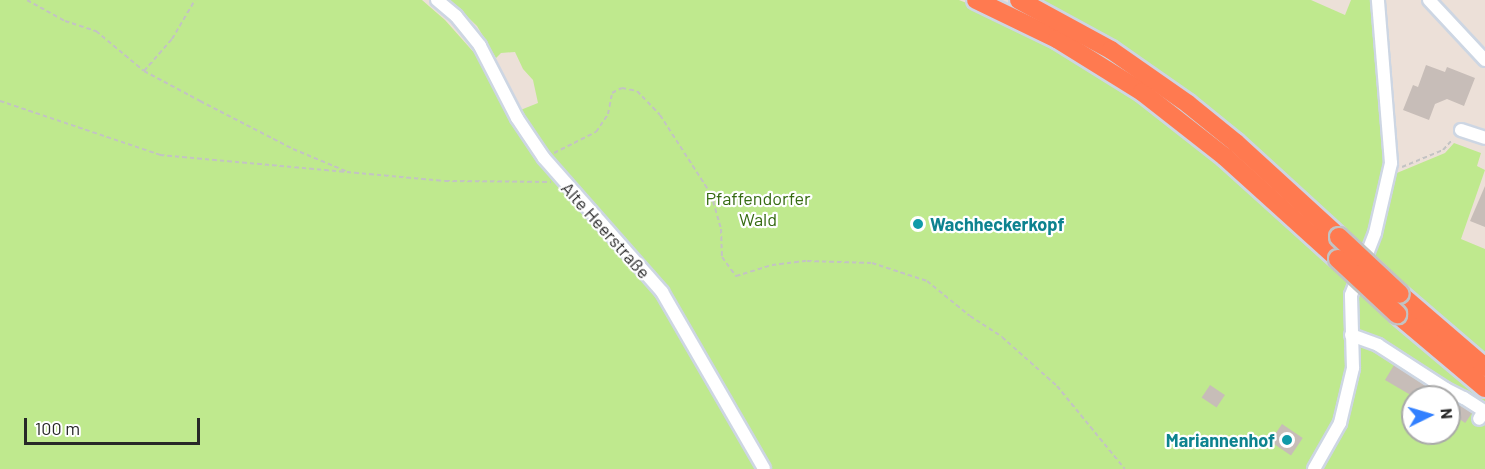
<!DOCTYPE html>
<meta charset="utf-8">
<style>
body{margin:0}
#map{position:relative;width:1485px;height:469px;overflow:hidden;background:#ece0d8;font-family:Barlow,sans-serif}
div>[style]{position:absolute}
.green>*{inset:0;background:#bfe98e}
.building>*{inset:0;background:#c7bdb8;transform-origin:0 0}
.path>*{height:2px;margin-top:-1px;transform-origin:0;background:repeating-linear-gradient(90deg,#c3c3c3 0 4.5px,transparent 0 7.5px)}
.roads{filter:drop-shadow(2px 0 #cdd6e3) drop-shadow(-2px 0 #cdd6e3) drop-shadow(0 2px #cdd6e3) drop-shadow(0 -2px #cdd6e3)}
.minor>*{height:12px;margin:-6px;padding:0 6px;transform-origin:6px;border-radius:6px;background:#fff}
.highway>*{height:18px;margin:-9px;padding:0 9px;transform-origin:9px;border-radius:9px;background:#ff7a50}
.bridges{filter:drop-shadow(2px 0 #c3c3c3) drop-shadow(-2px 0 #c3c3c3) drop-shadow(0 2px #c3c3c3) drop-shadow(0 -2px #c3c3c3)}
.highway-bridge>*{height:18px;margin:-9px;padding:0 9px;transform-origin:9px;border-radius:9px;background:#ff7a50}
.dots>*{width:16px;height:16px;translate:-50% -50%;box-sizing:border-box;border:3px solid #fff;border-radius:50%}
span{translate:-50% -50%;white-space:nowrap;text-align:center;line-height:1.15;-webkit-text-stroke:4.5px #fff;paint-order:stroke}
.park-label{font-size:18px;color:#366b12}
.culture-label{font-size:18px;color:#0d838f;font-weight:700}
.left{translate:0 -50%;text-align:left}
.right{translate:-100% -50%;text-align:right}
.street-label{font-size:18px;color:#282828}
.north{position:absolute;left:1401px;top:385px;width:60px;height:60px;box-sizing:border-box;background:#fff;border:2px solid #a9a9a9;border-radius:50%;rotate:85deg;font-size:16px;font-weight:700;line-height:24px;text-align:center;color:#282828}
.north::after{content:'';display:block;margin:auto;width:21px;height:27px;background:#3280ff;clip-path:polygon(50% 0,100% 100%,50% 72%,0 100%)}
.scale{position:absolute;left:24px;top:418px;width:176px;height:27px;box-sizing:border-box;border:3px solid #282828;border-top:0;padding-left:8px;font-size:18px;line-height:21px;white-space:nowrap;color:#282828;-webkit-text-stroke:4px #fff;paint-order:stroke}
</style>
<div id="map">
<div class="green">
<div style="clip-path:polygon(0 0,422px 0,445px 20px,477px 56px,532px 153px,564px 193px,646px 279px,675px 319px,759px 469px,0 469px)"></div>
<div style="clip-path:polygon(evenodd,450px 0,959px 0,1025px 26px,1057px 43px,1223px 159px,1389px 321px,1485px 391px,1485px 469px,770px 469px,684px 317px,657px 276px,564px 176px,544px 152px,518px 111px,538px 103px,533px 80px,523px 69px,515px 52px,501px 53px,496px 58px,477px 26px,450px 0,1413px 397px,1449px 397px,1449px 433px,1413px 433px,1413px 397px)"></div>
<div style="clip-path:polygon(1036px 0,1311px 0,1345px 15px,1351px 0,1374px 0,1387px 162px,1372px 228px,1364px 245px,1348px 230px,1344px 231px)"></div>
<div style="clip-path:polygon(1454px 143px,1481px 153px,1477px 166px,1485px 170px,1461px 239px,1485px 249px,1485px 358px,1387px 273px,1390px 269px,1372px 252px,1392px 175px,1445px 153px)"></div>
</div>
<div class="building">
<div style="clip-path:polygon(1426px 65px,1445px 72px,1447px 67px,1475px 78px,1464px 106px,1447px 99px,1435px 104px,1429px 120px,1403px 110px,1413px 85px,1418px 87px)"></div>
<div style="clip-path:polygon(1485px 186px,1485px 227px,1470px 221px)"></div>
<div style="clip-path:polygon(1394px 365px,1432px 390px,1427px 397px,1414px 397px,1385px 380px)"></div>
<div style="left:1210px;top:385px;width:18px;height:15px;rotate:34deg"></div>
<div style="left:1457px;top:403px;width:18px;height:12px;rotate:34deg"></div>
<div style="left:1282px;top:424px;width:25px;height:21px;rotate:34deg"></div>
</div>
<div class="path">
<div style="left:27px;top:0;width:43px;rotate:28.9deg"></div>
<div style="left:65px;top:21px;width:33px;rotate:18deg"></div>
<div style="left:96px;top:31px;width:62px;rotate:39.8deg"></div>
<div style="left:144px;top:71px;width:64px;rotate:28.2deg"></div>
<div style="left:200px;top:101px;width:105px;rotate:27.3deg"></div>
<div style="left:293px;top:149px;width:60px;rotate:22.7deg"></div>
<div style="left:144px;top:71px;width:43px;rotate:-48.8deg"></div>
<div style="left:172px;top:39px;width:45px;rotate:-59.5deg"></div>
<div style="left:0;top:101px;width:169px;rotate:18.6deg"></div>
<div style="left:160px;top:155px;width:286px;rotate:5.2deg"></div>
<div style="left:445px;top:181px;width:106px;rotate:0.5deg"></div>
<div style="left:554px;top:153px;width:47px;rotate:-26.6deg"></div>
<div style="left:596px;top:132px;width:22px;rotate:-56deg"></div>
<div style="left:608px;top:114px;width:21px;rotate:-79deg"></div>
<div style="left:612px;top:93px;width:11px;rotate:-27deg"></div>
<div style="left:622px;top:88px;width:15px;rotate:11deg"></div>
<div style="left:637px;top:91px;width:33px;rotate:46deg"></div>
<div style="left:660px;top:115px;width:94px;rotate:57.2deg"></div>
<div style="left:711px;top:194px;width:36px;rotate:74deg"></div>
<div style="left:721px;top:229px;width:28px;rotate:88deg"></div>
<div style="left:722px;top:257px;width:24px;rotate:54deg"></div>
<div style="left:736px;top:276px;width:38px;rotate:-17deg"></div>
<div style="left:772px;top:265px;width:35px;rotate:-7deg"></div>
<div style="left:807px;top:261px;width:65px;rotate:1.8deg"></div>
<div style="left:872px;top:263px;width:58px;rotate:18.1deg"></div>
<div style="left:927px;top:281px;width:55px;rotate:39.1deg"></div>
<div style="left:970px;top:316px;width:38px;rotate:33deg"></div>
<div style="left:1002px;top:337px;width:74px;rotate:41.7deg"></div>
<div style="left:1057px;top:386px;width:107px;rotate:50.7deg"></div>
<div style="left:1402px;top:167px;width:44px;rotate:-22.5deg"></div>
<div style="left:1443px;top:150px;width:15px;rotate:-48deg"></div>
</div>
<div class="roads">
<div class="minor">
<div style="left:437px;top:0;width:25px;rotate:40deg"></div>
<div style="left:456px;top:16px;width:38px;rotate:51deg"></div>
<div style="left:480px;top:46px;width:81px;rotate:62.8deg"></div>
<div style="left:517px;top:118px;width:48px;rotate:56deg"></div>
<div style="left:544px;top:158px;width:179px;rotate:48.6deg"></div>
<div style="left:662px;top:292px;width:204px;rotate:60deg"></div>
<div style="left:1429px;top:0;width:82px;rotate:47deg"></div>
<div style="left:1461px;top:130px;width:25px;rotate:18deg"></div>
<div style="left:1351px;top:335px;width:29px;rotate:20deg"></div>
<div style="left:1378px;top:345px;width:81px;rotate:32.9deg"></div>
<div style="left:1446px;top:389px;width:20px;rotate:27deg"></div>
<div style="left:1464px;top:398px;width:24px;rotate:33deg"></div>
<div style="left:1484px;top:411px;width:9px;rotate:122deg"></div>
<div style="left:1314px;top:469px;width:53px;rotate:-60.5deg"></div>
<div style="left:1340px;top:423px;width:57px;rotate:-76.7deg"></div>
<div style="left:1353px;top:368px;width:73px;rotate:-91.6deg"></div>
<div style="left:1351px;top:295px;width:66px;rotate:-68.8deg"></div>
<div style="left:1375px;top:233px;width:72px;rotate:-77.1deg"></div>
<div style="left:1391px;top:163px;width:164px;rotate:-94.6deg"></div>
</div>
<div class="highway">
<div style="left:976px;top:0;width:90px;rotate:25.7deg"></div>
<div style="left:1057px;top:39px;width:100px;rotate:31.9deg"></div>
<div style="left:1142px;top:92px;width:105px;rotate:38.1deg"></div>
<div style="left:1225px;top:157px;width:152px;rotate:42.1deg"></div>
<div style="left:1019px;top:0;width:105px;rotate:28.5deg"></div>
<div style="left:1111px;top:50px;width:94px;rotate:35deg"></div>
<div style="left:1188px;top:104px;width:62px;rotate:39.1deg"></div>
<div style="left:1236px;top:143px;width:139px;rotate:42.4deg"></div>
<div style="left:1400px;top:294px;width:112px;rotate:40.7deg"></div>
<div style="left:1397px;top:314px;width:115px;rotate:40.1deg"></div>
</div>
</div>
<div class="bridges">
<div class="highway-bridge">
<div style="left:1339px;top:237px;width:83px;rotate:43.1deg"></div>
<div style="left:1338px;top:259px;width:81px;rotate:43deg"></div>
</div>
</div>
<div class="dots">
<div style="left:918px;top:224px;background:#0f9aa8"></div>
<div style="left:1287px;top:440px;background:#0f9aa8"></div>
</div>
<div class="park-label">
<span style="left:758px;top:209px">Pfaffendorfer<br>Wald</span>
</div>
<div class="culture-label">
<span class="left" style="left:930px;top:224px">Wachheckerkopf</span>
<span class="right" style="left:1275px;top:440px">Mariannenhof</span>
</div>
<div class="street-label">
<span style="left:606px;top:230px;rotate:48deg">Alte Heerstraße</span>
</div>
<div class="north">N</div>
<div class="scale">100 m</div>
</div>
